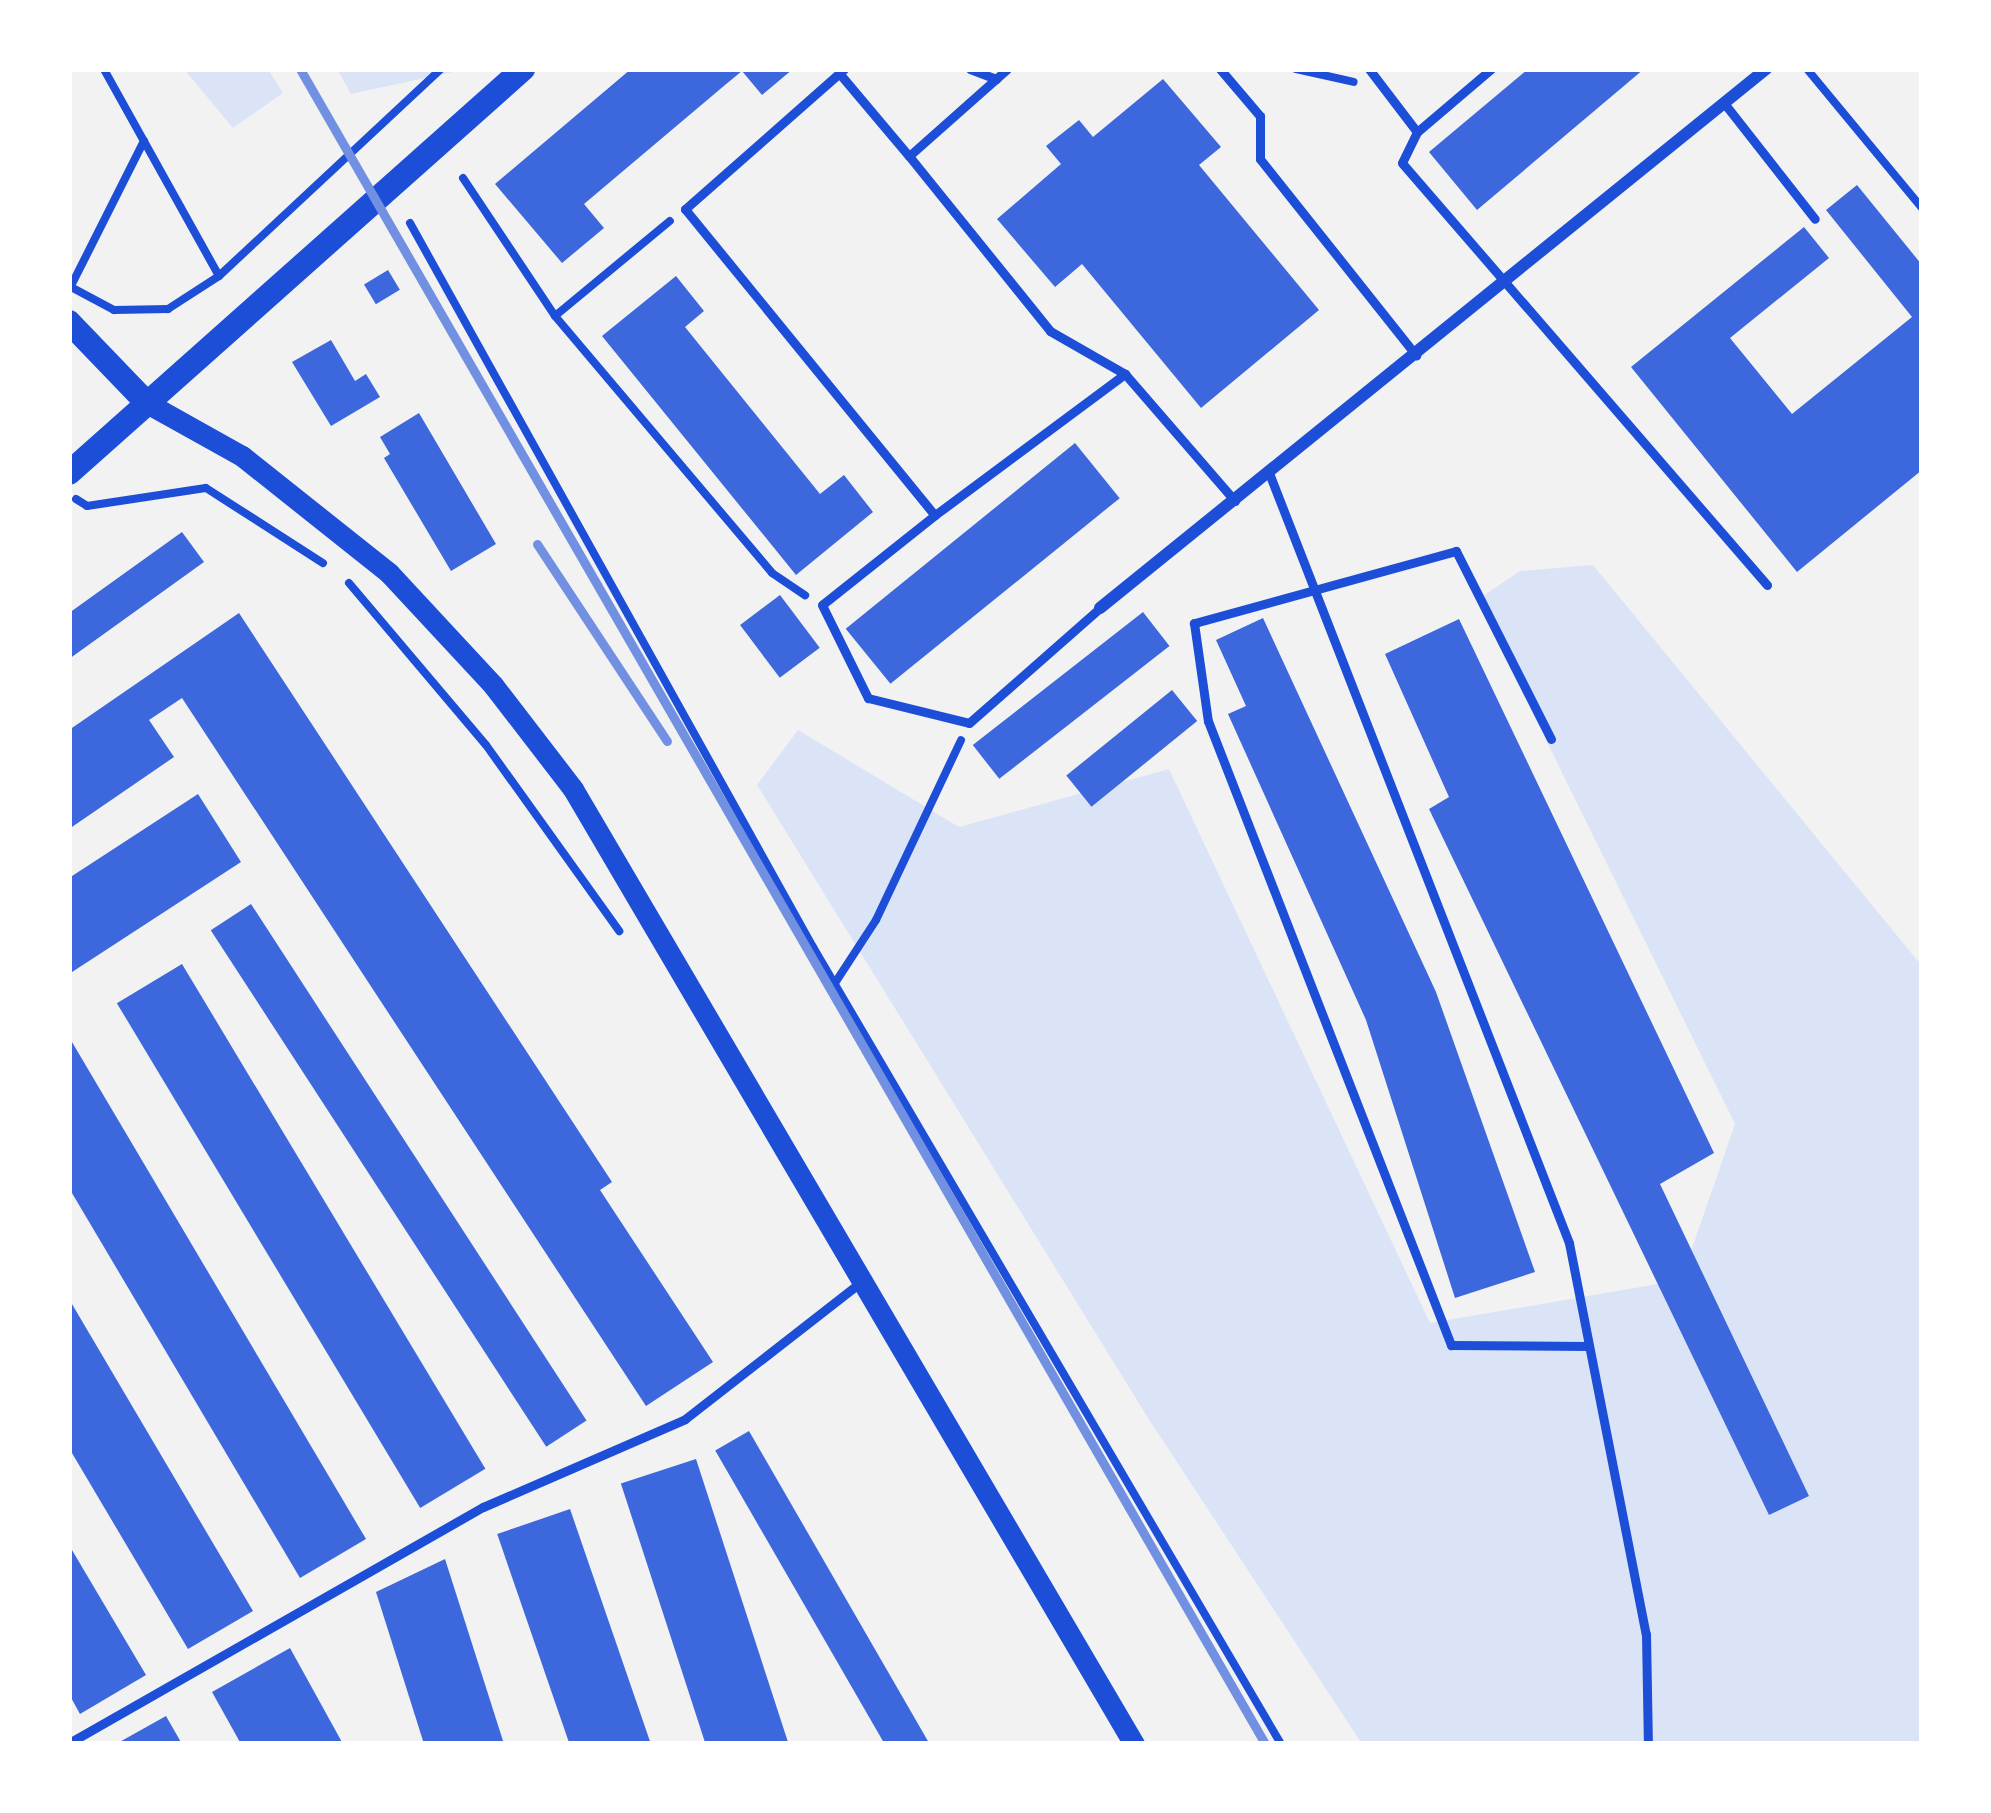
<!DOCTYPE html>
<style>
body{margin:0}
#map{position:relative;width:1991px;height:1813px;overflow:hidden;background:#f2f2f2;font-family:Lato,sans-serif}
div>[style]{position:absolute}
.green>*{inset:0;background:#dbe4f7}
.building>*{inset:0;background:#3d67dc;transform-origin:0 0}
.path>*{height:8px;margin:-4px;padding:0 4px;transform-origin:4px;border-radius:4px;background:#1d4ed8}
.service>*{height:9px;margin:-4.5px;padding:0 4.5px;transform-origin:4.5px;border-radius:4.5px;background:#1d4ed8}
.minor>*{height:12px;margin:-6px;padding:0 6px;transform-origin:6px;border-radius:6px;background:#1d4ed8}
.tertiary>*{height:21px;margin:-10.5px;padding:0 10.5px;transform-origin:10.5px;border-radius:10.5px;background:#1d4ed8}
.secondary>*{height:24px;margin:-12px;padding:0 12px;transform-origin:12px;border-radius:12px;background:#1d4ed8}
.rail>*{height:9px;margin:-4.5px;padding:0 4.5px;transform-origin:4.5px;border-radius:4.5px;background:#7290e2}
span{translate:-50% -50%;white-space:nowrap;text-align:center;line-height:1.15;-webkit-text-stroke:10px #fff;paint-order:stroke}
.frame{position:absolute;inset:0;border:72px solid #fff;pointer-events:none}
</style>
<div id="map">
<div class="green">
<div style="clip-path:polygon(184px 69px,268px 69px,283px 93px,233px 128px)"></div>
<div style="clip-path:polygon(337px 69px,467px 69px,351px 94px)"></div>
<div style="clip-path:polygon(1593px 565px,1922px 966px,1922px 1744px,1362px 1744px,1148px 1418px,757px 785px,798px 730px,959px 827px,1169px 769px,1430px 1323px,1681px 1280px,1735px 1124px,1477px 600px,1520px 571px)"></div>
</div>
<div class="building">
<div style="clip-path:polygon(631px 69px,793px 69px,762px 95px,742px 71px,725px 85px,584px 204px,604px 228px,562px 263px,495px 184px)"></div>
<div style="clip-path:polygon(1528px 69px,1644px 69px,1477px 210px,1429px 152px)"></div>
<div style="clip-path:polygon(1163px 79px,1221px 147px,1199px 165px,1319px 310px,1201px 408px,1082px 264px,1055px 287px,997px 219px,1061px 164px,1046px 146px,1079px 120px,1093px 137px)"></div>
<div style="clip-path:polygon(1857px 185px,1922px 265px,1922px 470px,1797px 572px,1631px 367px,1804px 227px,1829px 258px,1730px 338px,1792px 414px,1912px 317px,1826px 210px)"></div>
<div style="left:388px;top:270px;width:23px;height:28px;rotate:59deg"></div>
<div style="clip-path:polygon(676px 276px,704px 311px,685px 327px,820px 494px,844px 475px,873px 512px,796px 575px,602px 336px)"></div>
<div style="clip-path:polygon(331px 340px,355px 381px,366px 374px,380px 397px,331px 426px,292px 362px)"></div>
<div style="clip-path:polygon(419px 413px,496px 544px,451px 571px,384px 458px,390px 454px,380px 437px)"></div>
<div style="left:1075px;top:443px;width:71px;height:295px;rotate:51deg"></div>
<div style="clip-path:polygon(182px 532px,204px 562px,69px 659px,69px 613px)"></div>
<div style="left:780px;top:595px;width:66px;height:50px;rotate:53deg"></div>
<div style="left:1143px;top:612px;width:43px;height:216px;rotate:52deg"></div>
<div style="clip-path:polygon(239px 613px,612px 1182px,600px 1190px,713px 1362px,646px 1406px,182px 698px,149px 720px,174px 757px,69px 829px,69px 730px)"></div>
<div style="clip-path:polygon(1263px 618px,1436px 992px,1535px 1272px,1455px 1298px,1366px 1020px,1228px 714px,1246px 706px,1216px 640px)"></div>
<div style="clip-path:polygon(1459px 619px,1714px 1153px,1660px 1184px,1809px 1496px,1769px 1515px,1429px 809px,1449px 797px,1385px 654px)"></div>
<div style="left:1172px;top:690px;width:40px;height:136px;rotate:51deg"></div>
<div style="clip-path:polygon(198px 794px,241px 862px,69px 974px,69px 878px)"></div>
<div style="left:251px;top:904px;width:616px;height:48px;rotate:57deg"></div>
<div style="left:182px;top:964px;width:589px;height:76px;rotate:59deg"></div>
<div style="clip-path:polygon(69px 1037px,366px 1539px,300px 1578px,69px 1188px)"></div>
<div style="clip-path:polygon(69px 1299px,253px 1611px,188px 1649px,69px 1448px)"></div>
<div style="left:749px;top:1431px;width:361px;height:39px;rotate:60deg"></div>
<div style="left:696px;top:1459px;width:300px;height:79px;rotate:72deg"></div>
<div style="left:570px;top:1509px;width:248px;height:77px;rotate:71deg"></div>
<div style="clip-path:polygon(69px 1545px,146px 1675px,80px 1714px,69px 1694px)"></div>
<div style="clip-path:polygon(445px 1559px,504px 1744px,424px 1744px,376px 1592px)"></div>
<div style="clip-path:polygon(290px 1648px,343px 1744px,241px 1744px,212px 1692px)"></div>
<div style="clip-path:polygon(166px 1716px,182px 1744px,116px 1744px)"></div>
</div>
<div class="path">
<div style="left:1296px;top:69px;width:59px;rotate:12.6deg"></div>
<div style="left:1807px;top:69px;width:180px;rotate:50.4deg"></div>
<div style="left:463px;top:178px;width:166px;rotate:56.3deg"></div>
<div style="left:555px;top:316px;width:149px;rotate:-39.6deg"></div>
<div style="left:410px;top:223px;width:829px;rotate:60.9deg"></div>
<div style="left:813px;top:947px;width:924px;rotate:59.58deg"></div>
<div style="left:219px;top:276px;width:304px;rotate:-43deg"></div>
<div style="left:73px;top:282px;width:158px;rotate:-63.3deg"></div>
<div style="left:69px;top:286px;width:51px;rotate:28.1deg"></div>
<div style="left:114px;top:310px;width:54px;rotate:-1.1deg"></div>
<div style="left:168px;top:309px;width:61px;rotate:-32.9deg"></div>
<div style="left:219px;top:276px;width:237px;rotate:-119.1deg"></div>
<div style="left:555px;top:316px;width:336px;rotate:49.8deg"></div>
<div style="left:772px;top:573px;width:40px;rotate:34deg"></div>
<div style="left:76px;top:499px;width:13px;rotate:32deg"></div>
<div style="left:87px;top:506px;width:120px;rotate:-8.6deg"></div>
<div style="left:206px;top:488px;width:139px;rotate:32.7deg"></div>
<div style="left:349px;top:583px;width:212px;rotate:49.8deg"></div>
<div style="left:486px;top:745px;width:229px;rotate:54.4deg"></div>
<div style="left:835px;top:983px;width:75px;rotate:-56.9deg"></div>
<div style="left:876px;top:920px;width:199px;rotate:-64.7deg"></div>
</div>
<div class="service">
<div style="left:844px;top:69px;width:212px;rotate:138.6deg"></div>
<div style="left:685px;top:209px;width:395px;rotate:50.8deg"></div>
<div style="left:935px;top:515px;width:237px;rotate:-36.6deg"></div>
<div style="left:1125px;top:374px;width:168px;rotate:49.1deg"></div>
<div style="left:970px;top:69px;width:28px;rotate:21deg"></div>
<div style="left:1220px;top:69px;width:62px;rotate:49.6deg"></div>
<div style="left:1260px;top:116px;width:43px;rotate:90deg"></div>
<div style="left:1260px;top:159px;width:251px;rotate:51.5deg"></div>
<div style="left:1369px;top:69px;width:79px;rotate:52.7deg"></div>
<div style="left:1417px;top:132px;width:97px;rotate:-40.4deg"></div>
<div style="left:839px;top:73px;width:109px;rotate:49.9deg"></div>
<div style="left:909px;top:156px;width:131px;rotate:-41.6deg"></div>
<div style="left:1724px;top:103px;width:147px;rotate:51.9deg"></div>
<div style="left:1417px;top:132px;width:34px;rotate:116deg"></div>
<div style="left:1402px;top:163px;width:558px;rotate:49.14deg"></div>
<div style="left:909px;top:156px;width:225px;rotate:51.1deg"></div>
<div style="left:1050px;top:331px;width:86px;rotate:29.8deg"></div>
<div style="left:1269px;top:473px;width:826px;rotate:68.71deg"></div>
<div style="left:1569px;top:1243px;width:399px;rotate:78.9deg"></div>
<div style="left:1646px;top:1634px;width:110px;rotate:89deg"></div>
<div style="left:935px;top:515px;width:144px;rotate:141.5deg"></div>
<div style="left:822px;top:605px;width:104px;rotate:63.7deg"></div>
<div style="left:868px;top:698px;width:104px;rotate:13.9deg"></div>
<div style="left:969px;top:723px;width:174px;rotate:-41.3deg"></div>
<div style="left:1551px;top:739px;width:211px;rotate:-116.8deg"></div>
<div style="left:1456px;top:551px;width:272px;rotate:164.6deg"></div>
<div style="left:1194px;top:623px;width:99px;rotate:81.9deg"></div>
<div style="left:1208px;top:721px;width:670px;rotate:68.72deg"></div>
<div style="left:1451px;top:1345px;width:138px;rotate:0.4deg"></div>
<div style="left:69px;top:1743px;width:477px;rotate:-29.7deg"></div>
<div style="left:483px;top:1507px;width:220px;rotate:-23.5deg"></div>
<div style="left:685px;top:1419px;width:224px;rotate:-37.9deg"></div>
</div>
<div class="minor">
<div style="left:1100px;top:608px;width:857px;rotate:-38.98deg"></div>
</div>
<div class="tertiary">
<div style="left:147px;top:403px;width:109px;rotate:29.2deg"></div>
<div style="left:242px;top:456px;width:188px;rotate:38.5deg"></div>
<div style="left:389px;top:573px;width:153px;rotate:47.1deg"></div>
<div style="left:493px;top:685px;width:131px;rotate:52.4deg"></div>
<div style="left:573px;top:789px;width:1108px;rotate:59.57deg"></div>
</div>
<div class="secondary">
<div style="left:69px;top:322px;width:112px;rotate:46.1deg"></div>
<div style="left:69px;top:473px;width:608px;rotate:-41.66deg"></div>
</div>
<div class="rail">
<div style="left:300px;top:69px;width:1933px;rotate:60.05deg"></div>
<div style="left:537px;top:544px;width:236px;rotate:56.6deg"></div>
</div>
<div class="frame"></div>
</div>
